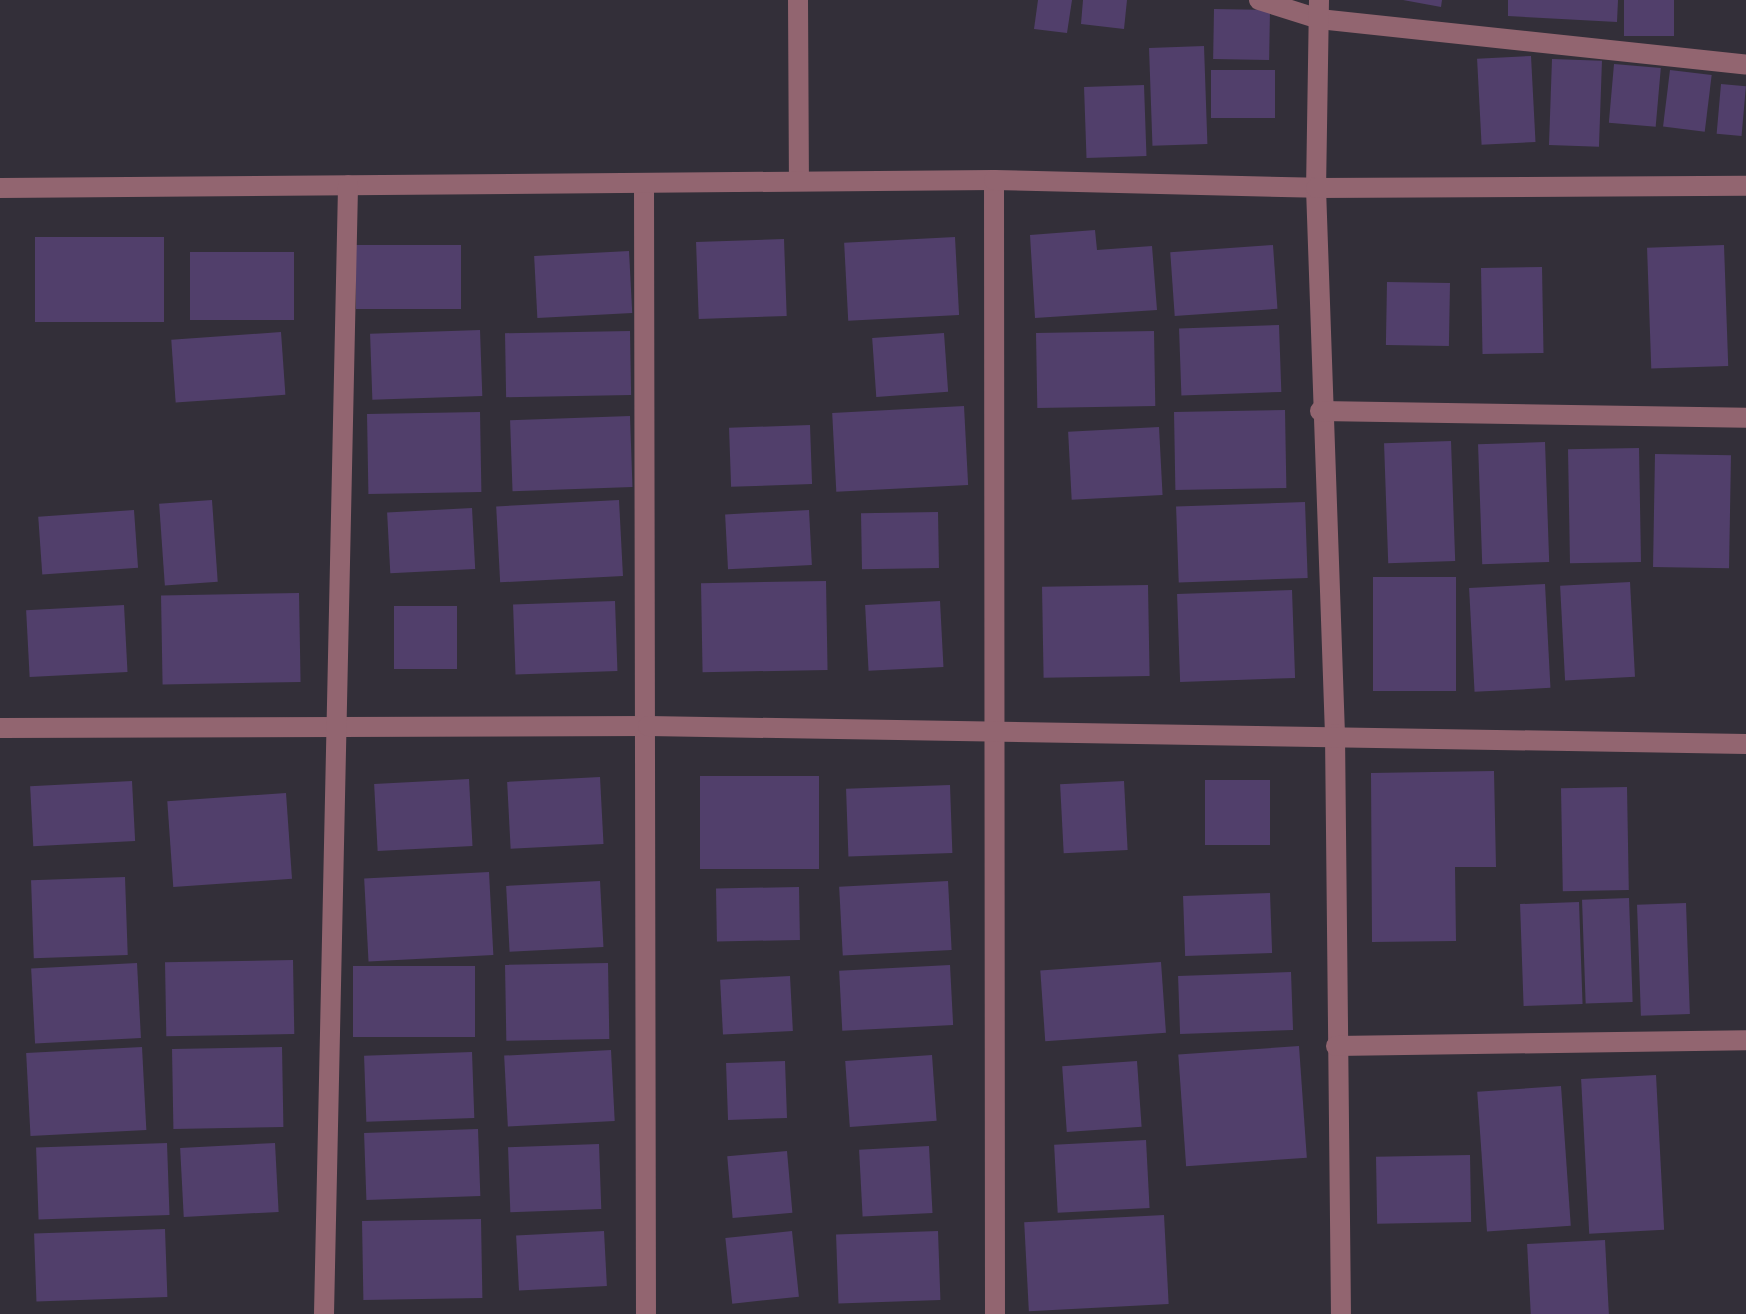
<!DOCTYPE html>
<style>
body{margin:0}
#map{position:relative;width:1746px;height:1314px;overflow:hidden;background:#332f39;font-family:Rubik,sans-serif}
div>[style]{position:absolute}
.building>*{inset:0;background:#513f6b;transform-origin:0 0}
.minor>*{height:20px;margin:-10px;padding:0 10px;transform-origin:10px;border-radius:10px;background:#926570}
span{translate:-50% -50%;white-space:nowrap;text-align:center;line-height:1.15;-webkit-text-stroke:8px #1a181c;paint-order:stroke}
</style>
<div id="map">
<div class="building">
<div style="clip-path:polygon(1038px 0,1072px 0,1067px 33px,1034px 29px)"></div>
<div style="clip-path:polygon(1083px 0,1127px 0,1124px 29px,1081px 24px)"></div>
<div style="clip-path:polygon(1403px 0,1442px 0,1441px 7px)"></div>
<div style="clip-path:polygon(1508px 0,1618px 0,1617px 22px,1508px 16px)"></div>
<div style="left:1624px;top:0;width:50px;height:36px"></div>
<div style="left:1214px;top:9px;width:56px;height:50px;rotate:1deg"></div>
<div style="left:1204px;top:46px;width:98px;height:55px;rotate:88deg"></div>
<div style="left:1531px;top:56px;width:86px;height:54px;rotate:87deg"></div>
<div style="left:1552px;top:59px;width:50px;height:86px;rotate:2deg"></div>
<div style="left:1614px;top:64px;width:47px;height:59px;rotate:5deg"></div>
<div style="left:1211px;top:70px;width:64px;height:48px"></div>
<div style="left:1670px;top:70px;width:42px;height:57px;rotate:7deg"></div>
<div style="left:1721px;top:84px;width:25px;height:50px;rotate:5deg"></div>
<div style="left:1144px;top:85px;width:71px;height:60px;rotate:88deg"></div>
<div style="clip-path:polygon(1095px 230px,1097px 250px,1152px 246px,1157px 310px,1035px 318px,1030px 235px)"></div>
<div style="left:35px;top:237px;width:129px;height:85px"></div>
<div style="left:955px;top:237px;width:78px;height:111px;rotate:87deg"></div>
<div style="left:784px;top:239px;width:77px;height:88px;rotate:88deg"></div>
<div style="left:356px;top:245px;width:105px;height:64px"></div>
<div style="left:1273px;top:245px;width:64px;height:103px;rotate:86deg"></div>
<div style="left:1724px;top:245px;width:121px;height:77px;rotate:88deg"></div>
<div style="left:629px;top:251px;width:62px;height:95px;rotate:87deg"></div>
<div style="left:190px;top:252px;width:104px;height:68px"></div>
<div style="left:1542px;top:267px;width:86px;height:61px;rotate:89deg"></div>
<div style="left:1387px;top:282px;width:63px;height:63px;rotate:1deg"></div>
<div style="left:1279px;top:325px;width:67px;height:100px;rotate:88deg"></div>
<div style="left:480px;top:330px;width:66px;height:110px;rotate:88deg"></div>
<div style="left:630px;top:331px;width:64px;height:125px;rotate:89deg"></div>
<div style="left:1154px;top:331px;width:75px;height:118px;rotate:89deg"></div>
<div style="left:281px;top:332px;width:63px;height:110px;rotate:86deg"></div>
<div style="left:944px;top:333px;width:59px;height:72px;rotate:86deg"></div>
<div style="left:964px;top:406px;width:79px;height:132px;rotate:87deg"></div>
<div style="left:1285px;top:410px;width:78px;height:111px;rotate:89deg"></div>
<div style="left:480px;top:412px;width:80px;height:113px;rotate:89deg"></div>
<div style="left:630px;top:416px;width:71px;height:120px;rotate:88deg"></div>
<div style="left:810px;top:425px;width:59px;height:81px;rotate:88deg"></div>
<div style="left:1159px;top:427px;width:68px;height:91px;rotate:87deg"></div>
<div style="left:1451px;top:441px;width:120px;height:67px;rotate:88deg"></div>
<div style="left:1545px;top:442px;width:120px;height:67px;rotate:88deg"></div>
<div style="left:1639px;top:448px;width:114px;height:71px;rotate:89deg"></div>
<div style="left:1655px;top:454px;width:76px;height:113px;rotate:1deg"></div>
<div style="left:212px;top:500px;width:82px;height:53px;rotate:86deg"></div>
<div style="left:619px;top:500px;width:76px;height:123px;rotate:87deg"></div>
<div style="left:1305px;top:502px;width:76px;height:129px;rotate:88deg"></div>
<div style="left:472px;top:508px;width:61px;height:85px;rotate:87deg"></div>
<div style="left:134px;top:510px;width:58px;height:96px;rotate:86deg"></div>
<div style="left:809px;top:510px;width:55px;height:84px;rotate:87deg"></div>
<div style="left:938px;top:512px;width:56px;height:77px;rotate:89deg"></div>
<div style="left:1373px;top:577px;width:83px;height:114px"></div>
<div style="left:826px;top:581px;width:89px;height:125px;rotate:89deg"></div>
<div style="left:1630px;top:582px;width:95px;height:70px;rotate:87deg"></div>
<div style="left:1545px;top:584px;width:104px;height:76px;rotate:87deg"></div>
<div style="left:1148px;top:585px;width:91px;height:106px;rotate:89deg"></div>
<div style="left:1292px;top:590px;width:88px;height:115px;rotate:88deg"></div>
<div style="left:299px;top:593px;width:89px;height:138px;rotate:89deg"></div>
<div style="left:615px;top:601px;width:70px;height:102px;rotate:88deg"></div>
<div style="left:940px;top:601px;width:66px;height:75px;rotate:87deg"></div>
<div style="left:124px;top:605px;width:67px;height:98px;rotate:87deg"></div>
<div style="left:457px;top:606px;width:63px;height:63px;rotate:90deg"></div>
<div style="clip-path:polygon(1494px 771px,1496px 867px,1455px 867px,1456px 941px,1372px 942px,1371px 773px)"></div>
<div style="left:700px;top:776px;width:119px;height:93px"></div>
<div style="left:600px;top:777px;width:67px;height:93px;rotate:87deg"></div>
<div style="left:469px;top:779px;width:67px;height:95px;rotate:87deg"></div>
<div style="left:1205px;top:780px;width:65px;height:65px"></div>
<div style="left:132px;top:781px;width:60px;height:102px;rotate:87deg"></div>
<div style="left:1124px;top:781px;width:69px;height:64px;rotate:87deg"></div>
<div style="left:950px;top:785px;width:68px;height:104px;rotate:88deg"></div>
<div style="left:1627px;top:787px;width:103px;height:66px;rotate:89deg"></div>
<div style="left:286px;top:793px;width:86px;height:119px;rotate:86deg"></div>
<div style="left:489px;top:872px;width:83px;height:125px;rotate:87deg"></div>
<div style="left:125px;top:877px;width:78px;height:94px;rotate:88deg"></div>
<div style="left:600px;top:881px;width:66px;height:94px;rotate:87deg"></div>
<div style="left:948px;top:881px;width:69px;height:109px;rotate:87deg"></div>
<div style="left:799px;top:887px;width:53px;height:83px;rotate:89deg"></div>
<div style="left:1270px;top:893px;width:60px;height:87px;rotate:88deg"></div>
<div style="left:1629px;top:898px;width:104px;height:47px;rotate:88deg"></div>
<div style="left:1579px;top:902px;width:102px;height:59px;rotate:88deg"></div>
<div style="left:1686px;top:903px;width:111px;height:49px;rotate:88deg"></div>
<div style="left:293px;top:960px;width:74px;height:128px;rotate:89deg"></div>
<div style="left:1161px;top:962px;width:71px;height:121px;rotate:86deg"></div>
<div style="left:137px;top:963px;width:75px;height:106px;rotate:87deg"></div>
<div style="left:608px;top:963px;width:76px;height:103px;rotate:89deg"></div>
<div style="left:950px;top:965px;width:60px;height:111px;rotate:87deg"></div>
<div style="left:475px;top:966px;width:71px;height:122px;rotate:90deg"></div>
<div style="left:1291px;top:972px;width:58px;height:113px;rotate:88deg"></div>
<div style="left:790px;top:976px;width:55px;height:70px;rotate:87deg"></div>
<div style="left:1299px;top:1046px;width:112px;height:121px;rotate:86deg"></div>
<div style="left:142px;top:1047px;width:83px;height:116px;rotate:87deg"></div>
<div style="left:282px;top:1047px;width:80px;height:110px;rotate:89deg"></div>
<div style="left:611px;top:1050px;width:71px;height:107px;rotate:87deg"></div>
<div style="left:472px;top:1052px;width:66px;height:108px;rotate:88deg"></div>
<div style="left:932px;top:1055px;width:66px;height:87px;rotate:86deg"></div>
<div style="left:785px;top:1061px;width:57px;height:59px;rotate:88deg"></div>
<div style="left:1137px;top:1061px;width:66px;height:75px;rotate:86deg"></div>
<div style="left:1656px;top:1075px;width:155px;height:75px;rotate:87deg"></div>
<div style="left:1561px;top:1086px;width:140px;height:84px;rotate:86deg"></div>
<div style="left:478px;top:1129px;width:67px;height:114px;rotate:88deg"></div>
<div style="left:1146px;top:1140px;width:68px;height:92px;rotate:87deg"></div>
<div style="left:167px;top:1143px;width:72px;height:131px;rotate:88deg"></div>
<div style="left:275px;top:1143px;width:69px;height:95px;rotate:87deg"></div>
<div style="left:599px;top:1144px;width:65px;height:91px;rotate:88deg"></div>
<div style="left:929px;top:1146px;width:67px;height:70px;rotate:87deg"></div>
<div style="left:787px;top:1151px;width:62px;height:60px;rotate:85deg"></div>
<div style="left:1470px;top:1155px;width:67px;height:94px;rotate:89deg"></div>
<div style="left:1164px;top:1215px;width:89px;height:140px;rotate:87deg"></div>
<div style="left:481px;top:1219px;width:79px;height:119px;rotate:89deg"></div>
<div style="left:165px;top:1229px;width:68px;height:131px;rotate:88deg"></div>
<div style="left:604px;top:1231px;width:55px;height:88px;rotate:87deg"></div>
<div style="left:792px;top:1231px;width:66px;height:67px;rotate:84deg"></div>
<div style="left:938px;top:1231px;width:69px;height:102px;rotate:88deg"></div>
<div style="left:1605px;top:1240px;width:74px;height:78px;rotate:87deg"></div>
</div>
<div class="minor">
<div style="left:798px;top:0;width:181px;rotate:89.7deg"></div>
<div style="left:1259px;top:0;width:63px;rotate:17.6deg"></div>
<div style="left:1319px;top:19px;width:429px;rotate:6.1deg"></div>
<div style="left:1319px;top:0;width:188px;rotate:90.9deg"></div>
<div style="left:1316px;top:188px;width:546px;rotate:88.01deg"></div>
<div style="left:1335px;top:734px;width:580px;rotate:89.41deg"></div>
<div style="left:994px;top:180px;width:1134px;rotate:89.95deg"></div>
<div style="left:644px;top:183px;width:1131px;rotate:89.9deg"></div>
<div style="left:0;top:188px;width:994px;rotate:-0.46deg"></div>
<div style="left:994px;top:180px;width:322px;rotate:1.4deg"></div>
<div style="left:1316px;top:188px;width:430px;rotate:-0.3deg"></div>
<div style="left:1320px;top:411px;width:426px;rotate:0.9deg"></div>
<div style="left:0;top:728px;width:648px;rotate:-0.18deg"></div>
<div style="left:648px;top:726px;width:1098px;rotate:0.94deg"></div>
<div style="left:1336px;top:1046px;width:410px;rotate:-0.8deg"></div>
<div style="left:324px;top:1314px;width:1129px;rotate:-88.78deg"></div>
</div>
</div>
